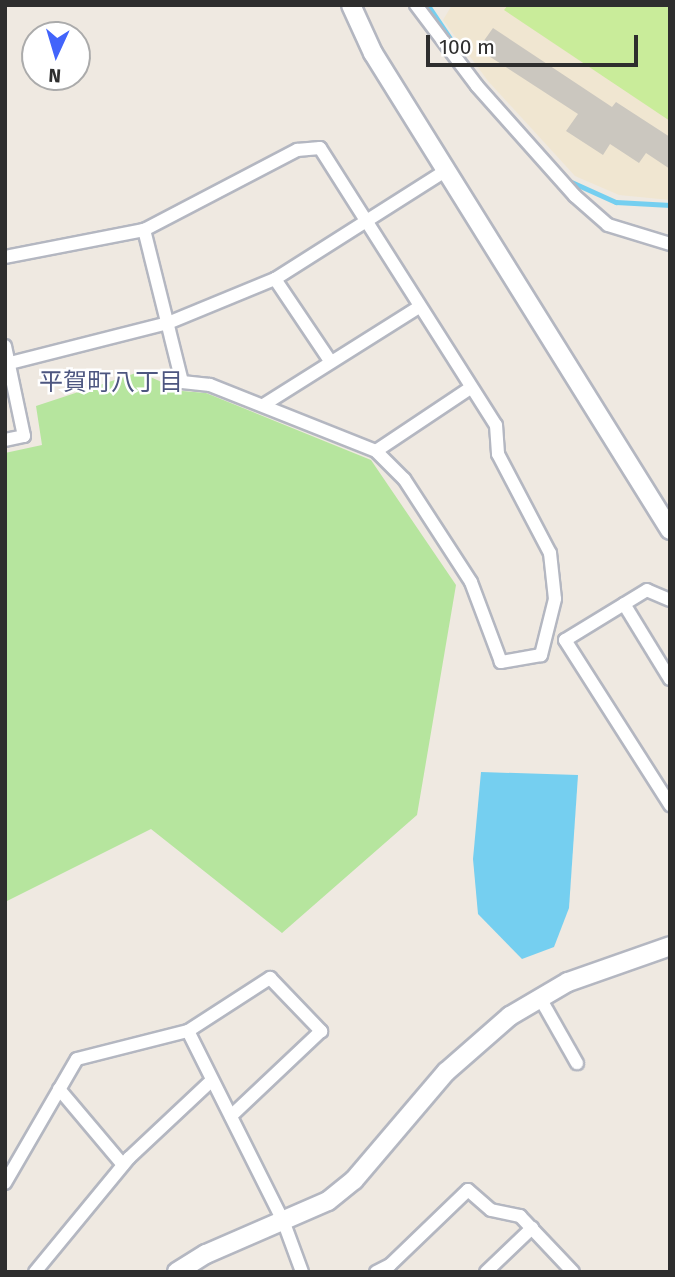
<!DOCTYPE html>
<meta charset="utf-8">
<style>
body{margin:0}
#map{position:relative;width:675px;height:1277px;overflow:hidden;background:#efe9e1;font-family:"Fira Sans","Noto Sans JP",sans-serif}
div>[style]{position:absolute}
.education>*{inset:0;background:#f0e6d1}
.green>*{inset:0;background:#b6e59e}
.pitch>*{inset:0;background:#c9ec9a}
.water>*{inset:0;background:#75cff0}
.stream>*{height:4.5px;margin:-2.25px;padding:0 2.25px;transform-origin:2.25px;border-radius:2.25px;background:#75cff0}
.building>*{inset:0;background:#cbc7bf}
.roads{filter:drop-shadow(2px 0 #b4b7c1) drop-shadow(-2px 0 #b4b7c1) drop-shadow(0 2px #b4b7c1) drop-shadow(0 -2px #b4b7c1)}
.street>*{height:12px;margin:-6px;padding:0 6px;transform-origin:6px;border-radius:6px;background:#fff}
.secondary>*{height:18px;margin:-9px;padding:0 9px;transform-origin:9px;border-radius:9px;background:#fff}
span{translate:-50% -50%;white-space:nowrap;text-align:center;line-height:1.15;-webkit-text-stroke:5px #fff;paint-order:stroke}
.neighbourhood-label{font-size:24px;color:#4d5680}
.frame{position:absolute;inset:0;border:7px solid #2e2e2e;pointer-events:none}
.north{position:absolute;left:21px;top:21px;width:70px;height:70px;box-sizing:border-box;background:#fff;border:2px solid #ababab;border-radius:50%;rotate:184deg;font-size:19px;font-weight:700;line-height:28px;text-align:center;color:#2e2e2e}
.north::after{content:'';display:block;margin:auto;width:24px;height:32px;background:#4264fb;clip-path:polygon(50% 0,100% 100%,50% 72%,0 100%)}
.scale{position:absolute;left:426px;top:35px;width:212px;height:32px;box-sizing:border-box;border:4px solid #2e2e2e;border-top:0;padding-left:9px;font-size:21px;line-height:24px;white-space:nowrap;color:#2e2e2e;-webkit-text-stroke:5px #fff;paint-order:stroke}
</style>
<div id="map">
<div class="education">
<div style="clip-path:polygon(452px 5px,670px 5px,670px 200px,619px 195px,575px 176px,488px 81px,443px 20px)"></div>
</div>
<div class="green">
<div style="clip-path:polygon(139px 372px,182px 391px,206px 393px,371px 460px,456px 585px,417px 815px,282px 933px,151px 829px,5px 902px,5px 453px,42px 445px,36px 406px)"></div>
</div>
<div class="pitch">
<div style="clip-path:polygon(508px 5px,670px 5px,670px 121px,504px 10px)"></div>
</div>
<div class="water">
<div style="clip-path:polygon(481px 772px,578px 775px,569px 908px,554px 947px,522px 959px,478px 914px,473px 859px)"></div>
</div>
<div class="stream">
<div style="left:428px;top:5px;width:73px;rotate:56.1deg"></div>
<div style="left:565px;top:179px;width:56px;rotate:24.3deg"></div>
<div style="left:616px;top:202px;width:54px;rotate:3.2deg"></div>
</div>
<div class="building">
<div style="clip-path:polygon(493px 28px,612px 107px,616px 102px,670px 137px,670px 169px,646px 153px,639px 163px,610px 144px,603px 155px,566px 131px,578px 114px,478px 49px)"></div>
</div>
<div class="roads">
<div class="street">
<div style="left:416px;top:5px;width:101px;rotate:53deg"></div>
<div style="left:477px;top:86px;width:147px;rotate:48.3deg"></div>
<div style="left:575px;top:196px;width:44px;rotate:41.3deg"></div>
<div style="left:608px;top:225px;width:65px;rotate:17deg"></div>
<div style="left:5px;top:257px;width:142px;rotate:-11deg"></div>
<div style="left:144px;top:230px;width:173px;rotate:-27.6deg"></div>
<div style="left:297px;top:150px;width:23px;rotate:-5deg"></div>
<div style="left:320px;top:148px;width:328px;rotate:57.6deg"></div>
<div style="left:496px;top:425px;width:29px;rotate:86deg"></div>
<div style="left:498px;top:454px;width:112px;rotate:62.3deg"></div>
<div style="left:550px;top:553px;width:46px;rotate:83.8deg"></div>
<div style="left:555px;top:599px;width:58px;rotate:104deg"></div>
<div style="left:541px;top:655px;width:41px;rotate:170.1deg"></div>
<div style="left:501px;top:662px;width:85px;rotate:-110.6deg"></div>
<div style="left:471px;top:582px;width:123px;rotate:-123deg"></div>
<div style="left:404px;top:479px;width:40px;rotate:-135deg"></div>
<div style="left:376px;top:451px;width:179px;rotate:-158.3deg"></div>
<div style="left:210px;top:385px;width:28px;rotate:-174deg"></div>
<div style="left:182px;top:382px;width:157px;rotate:-104deg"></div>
<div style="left:275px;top:279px;width:99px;rotate:56.1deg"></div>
<div style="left:5px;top:346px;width:92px;rotate:78.1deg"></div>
<div style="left:24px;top:436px;width:19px;rotate:168deg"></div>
<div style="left:10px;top:363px;width:163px;rotate:-14.2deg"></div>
<div style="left:168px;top:323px;width:116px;rotate:-22.4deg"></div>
<div style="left:275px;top:279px;width:201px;rotate:-32.4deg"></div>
<div style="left:265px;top:404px;width:182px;rotate:-32.2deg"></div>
<div style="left:376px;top:451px;width:112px;rotate:-33.7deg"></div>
<div style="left:670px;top:600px;width:25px;rotate:-157deg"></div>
<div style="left:647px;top:590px;width:96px;rotate:148.6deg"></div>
<div style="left:565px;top:640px;width:196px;rotate:57.5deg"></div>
<div style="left:624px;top:604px;width:88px;rotate:58.5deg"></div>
<div style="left:540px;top:998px;width:75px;rotate:60.4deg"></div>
<div style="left:188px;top:1031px;width:215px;rotate:63.4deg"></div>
<div style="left:284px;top:1223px;width:52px;rotate:69.8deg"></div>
<div style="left:59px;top:1089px;width:99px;rotate:49.9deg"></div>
<div style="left:5px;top:1183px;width:143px;rotate:-59.9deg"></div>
<div style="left:77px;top:1059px;width:114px;rotate:-14.2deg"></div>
<div style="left:188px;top:1031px;width:98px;rotate:-32.9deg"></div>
<div style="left:270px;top:978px;width:74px;rotate:46.1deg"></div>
<div style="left:321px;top:1031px;width:124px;rotate:136.6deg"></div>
<div style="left:35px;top:1272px;width:148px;rotate:-50.5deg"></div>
<div style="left:129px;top:1158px;width:112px;rotate:-43.2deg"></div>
<div style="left:376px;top:1272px;width:16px;rotate:-27deg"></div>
<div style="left:390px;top:1265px;width:108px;rotate:-43.9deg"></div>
<div style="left:468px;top:1190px;width:30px;rotate:41deg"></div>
<div style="left:491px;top:1210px;width:30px;rotate:12deg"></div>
<div style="left:520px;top:1216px;width:77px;rotate:46.6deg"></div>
<div style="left:486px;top:1272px;width:64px;rotate:-43.7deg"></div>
</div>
<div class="secondary">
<div style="left:351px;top:5px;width:53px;rotate:65.4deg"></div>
<div style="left:373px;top:53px;width:562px;rotate:58.09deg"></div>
<div style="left:177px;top:1272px;width:34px;rotate:-32deg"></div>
<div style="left:206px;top:1254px;width:133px;rotate:-23.5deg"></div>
<div style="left:328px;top:1201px;width:33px;rotate:-39deg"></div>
<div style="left:354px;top:1180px;width:142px;rotate:-49.6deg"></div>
<div style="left:446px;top:1072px;width:85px;rotate:-41.2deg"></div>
<div style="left:510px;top:1016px;width:67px;rotate:-30.4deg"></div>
<div style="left:568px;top:982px;width:108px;rotate:-19.4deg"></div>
</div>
</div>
<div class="neighbourhood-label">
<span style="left:111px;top:383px">平賀町八丁目</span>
</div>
<div class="frame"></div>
<div class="north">N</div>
<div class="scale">100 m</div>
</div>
